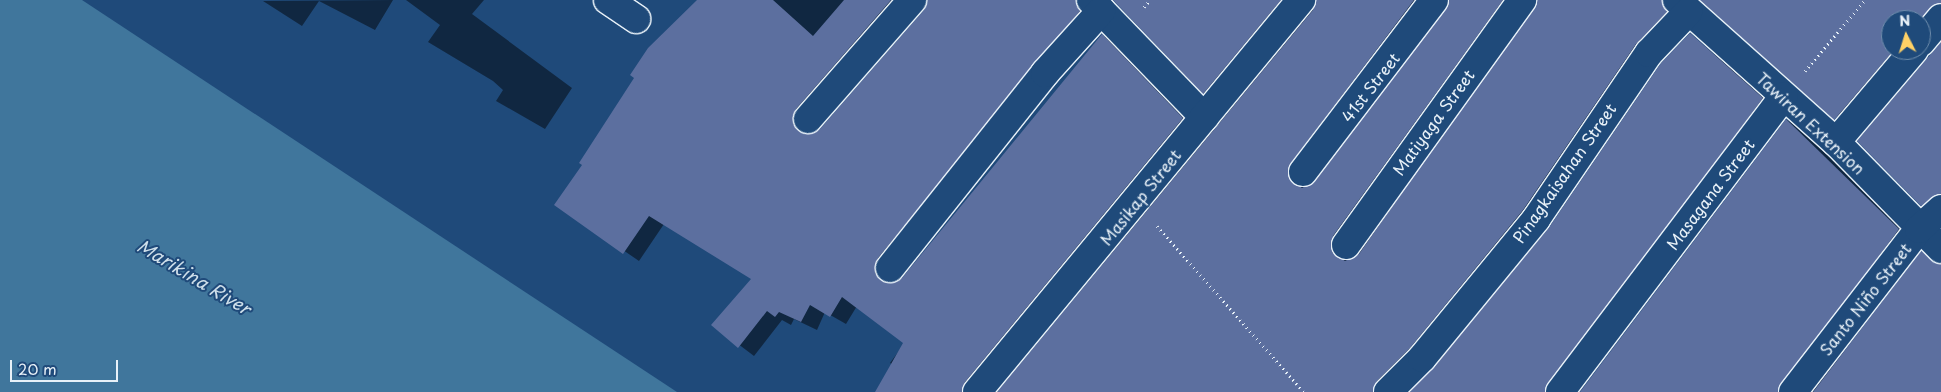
<!DOCTYPE html>
<meta charset="utf-8">
<style>
body{margin:0}
#map{position:relative;width:1941px;height:392px;overflow:hidden;background:#1f4a7a;font-family:"Playpen Sans",sans-serif}
div>[style]{position:absolute}
.water>*{inset:0;background:#40769c}
.shadow>*{inset:0;background:#0007}
.building>*{inset:0;background:#5c6f9f}
.path>*{height:3px;margin-top:-1.5px;transform-origin:0;background:repeating-linear-gradient(90deg,#e8f1f8 0 1px,transparent 0 5px)}
.roads{filter:drop-shadow(1px 0 #e8f1f8) drop-shadow(-1px 0 #e8f1f8) drop-shadow(0 1px #e8f1f8) drop-shadow(0 -1px #e8f1f8)}
.minor>*{height:28px;margin:-14px;padding:0 14px;transform-origin:14px;border-radius:14px;background:#1f4a7a}
span{translate:-50% -50%;white-space:nowrap;text-align:center;line-height:1.15;-webkit-text-stroke:4px #1f4a7a;paint-order:stroke}
.street-label{font-size:16px;color:#e8f1f8}
.water-label{font-size:18px;color:#cfdfea;font-style:italic}
.north{position:absolute;left:1881px;top:10px;width:50px;height:50px;box-sizing:border-box;background:#1f4a7a;border:1px solid #6f8dac;border-radius:50%;rotate:355deg;font-size:14px;font-weight:700;line-height:20px;text-align:center;color:#e8f1f8}
.north::after{content:'';display:block;margin:auto;width:18px;height:22px;background:#ffd166;clip-path:polygon(50% 0,100% 100%,50% 72%,0 100%)}
.scale{position:absolute;left:10px;top:360px;width:108px;height:22px;box-sizing:border-box;border:2px solid #e8f1f8;border-top:0;padding-left:6px;font-size:15px;line-height:18px;white-space:nowrap;color:#e8f1f8;-webkit-text-stroke:4px #1f4a7a;paint-order:stroke}
</style>
<div id="map">
<div class="water">
<div style="clip-path:polygon(0 0,82px 0,677px 392px,0 392px)"></div>
</div>
<div class="shadow">
<div style="clip-path:polygon(393px 0,375px 30px,319px 1px,302px 26px,263px 1px)"></div>
<div style="clip-path:polygon(406px 0,484px 0,472px 14px,572px 88px,545px 129px,496px 101px,503px 90px,493px 81px,428px 42px,440px 25px)"></div>
<div style="clip-path:polygon(700px 0,914px 0,811px 117px,808px 133px,821px 130px,925px 11px,928px 0,1095px 0,889px 274px,893px 284px,903px 279px,1102px 35px,1117px 44px,1198px 127px,980px 392px,876px 392px,895px 366px,890px 363px,905px 343px,857px 306px,846px 324px,825px 312px,817px 330px,794px 319px,791px 325px,782px 320px,754px 356px,713px 325px,753px 279px,664px 224px,639px 261px,556px 204px)"></div>
<div style="clip-path:polygon(1114px 0,1303px 0,1219px 101px,1204px 93px)"></div>
<div style="clip-path:polygon(1317px 0,1439px 0,1305px 171px,1303px 187px,1309px 188px,1448px 10px,1449px 0,1527px 0,1348px 245px,1346px 260px,1352px 261px,1536px 10px,1537px 0,1680px 0,1391px 392px,999px 392px)"></div>
<div style="clip-path:polygon(1702px 0,1941px 0,1941px 20px,1921px 44px,1921px 20px,1891px 20px,1891px 50px,1916px 50px,1850px 127px)"></div>
<div style="clip-path:polygon(1690px 34px,1777px 107px,1562px 392px,1412px 392px,1549px 230px)"></div>
<div style="clip-path:polygon(1787px 120px,1802px 129px,1914px 238px,1795px 392px,1581px 392px)"></div>
<div style="clip-path:polygon(1922px 253px,1941px 264px,1941px 392px,1812px 392px)"></div>
</div>
<div class="building">
<div style="clip-path:polygon(697px 0,773px 0,813px 36px,844px 0,891px 0,796px 109px,793px 124px,805px 134px,820px 129px,924px 10px,927px 0,1076px 0,1080px 11px,878px 258px,875px 273px,887px 283px,902px 278px,1102px 34px,1183px 118px,965px 382px,962px 392px,875px 392px,903px 343px,842px 297px,830px 317px,810px 305px,801px 322px,779px 312px,775px 317px,767px 311px,738px 348px,711px 325px,751px 279px,649px 216px,623px 254px,554px 205px,582px 165px,579px 163px,634px 78px,630px 75px,648px 48px)"></div>
<div style="clip-path:polygon(1113px 0,1281px 0,1203px 94px)"></div>
<div style="clip-path:polygon(1316px 0,1414px 0,1291px 163px,1289px 178px,1302px 188px,1315px 181px,1449px 0,1503px 0,1333px 236px,1332px 252px,1345px 261px,1359px 254px,1537px 0,1662px 0,1667px 12px,1636px 44px,1523px 210px,1410px 348px,1377px 381px,1373px 392px,997px 392px,1313px 10px)"></div>
<div style="clip-path:polygon(1700px 0,1941px 0,1941px 3px,1919px 20px,1891px 20px,1894px 50px,1834px 120px)"></div>
<div style="clip-path:polygon(1690px 33px,1763px 98px,1545px 392px,1410px 392px,1548px 229px,1661px 63px)"></div>
<div style="clip-path:polygon(1941px 42px,1941px 194px,1921px 206px,1857px 141px)"></div>
<div style="clip-path:polygon(1786px 119px,1899px 229px,1778px 392px,1580px 392px)"></div>
<div style="clip-path:polygon(1921px 251px,1941px 264px,1941px 392px,1813px 392px)"></div>
</div>
<div class="path">
<div style="left:1144px;top:7px;width:9px;rotate:-49deg"></div>
<div style="left:1805px;top:71px;width:93px;rotate:-49.8deg"></div>
<div style="left:1157px;top:226px;width:222px;rotate:48.5deg"></div>
</div>
<div class="roads">
<div class="minor">
<div style="left:608px;top:0;width:34px;rotate:34deg"></div>
<div style="left:1091px;top:0;width:163px;rotate:46deg"></div>
<div style="left:1677px;top:0;width:213px;rotate:41.8deg"></div>
<div style="left:1836px;top:142px;width:150px;rotate:45.5deg"></div>
<div style="left:1921px;top:42px;width:31px;rotate:-50deg"></div>
<div style="left:808px;top:119px;width:158px;rotate:-48.8deg"></div>
<div style="left:1836px;top:142px;width:121px;rotate:-49.7deg"></div>
<div style="left:1303px;top:172px;width:216px;rotate:-52.7deg"></div>
<div style="left:1346px;top:245px;width:302px;rotate:-54.3deg"></div>
<div style="left:890px;top:268px;width:249px;rotate:-51.5deg"></div>
<div style="left:1045px;top:73px;width:84px;rotate:-47.9deg"></div>
<div style="left:977px;top:392px;width:509px;rotate:-50.43deg"></div>
<div style="left:1388px;top:392px;width:48px;rotate:-45deg"></div>
<div style="left:1422px;top:358px;width:180px;rotate:-50.6deg"></div>
<div style="left:1536px;top:219px;width:201px;rotate:-55.8deg"></div>
<div style="left:1649px;top:53px;width:57px;rotate:-46.4deg"></div>
<div style="left:1560px;top:392px;width:371px;rotate:-52.9deg"></div>
<div style="left:1793px;top:392px;width:206px;rotate:-52.3deg"></div>
<div style="left:1919px;top:229px;width:30px;rotate:-42deg"></div>
</div>
</div>
<div class="street-label">
<span style="left:1370px;top:87px;rotate:-52deg">41st Street</span>
<span style="left:1433px;top:122px;rotate:-54deg">Matiyaga Street</span>
<span style="left:1811px;top:123px;rotate:43deg">Tawiran Extension</span>
<span style="left:1564px;top:173px;rotate:-55deg">Pinagkaisahan Street</span>
<span style="left:1710px;top:194px;rotate:-53deg">Masagana Street</span>
<span style="left:1140px;top:197px;rotate:-51deg">Masikap Street</span>
<span style="left:1865px;top:299px;rotate:-52deg">Santo Niño Street</span>
</div>
<div class="water-label">
<span style="left:194px;top:277px;rotate:31deg">Marikina River</span>
</div>
<div class="north">N</div>
<div class="scale">20 m</div>
</div>
